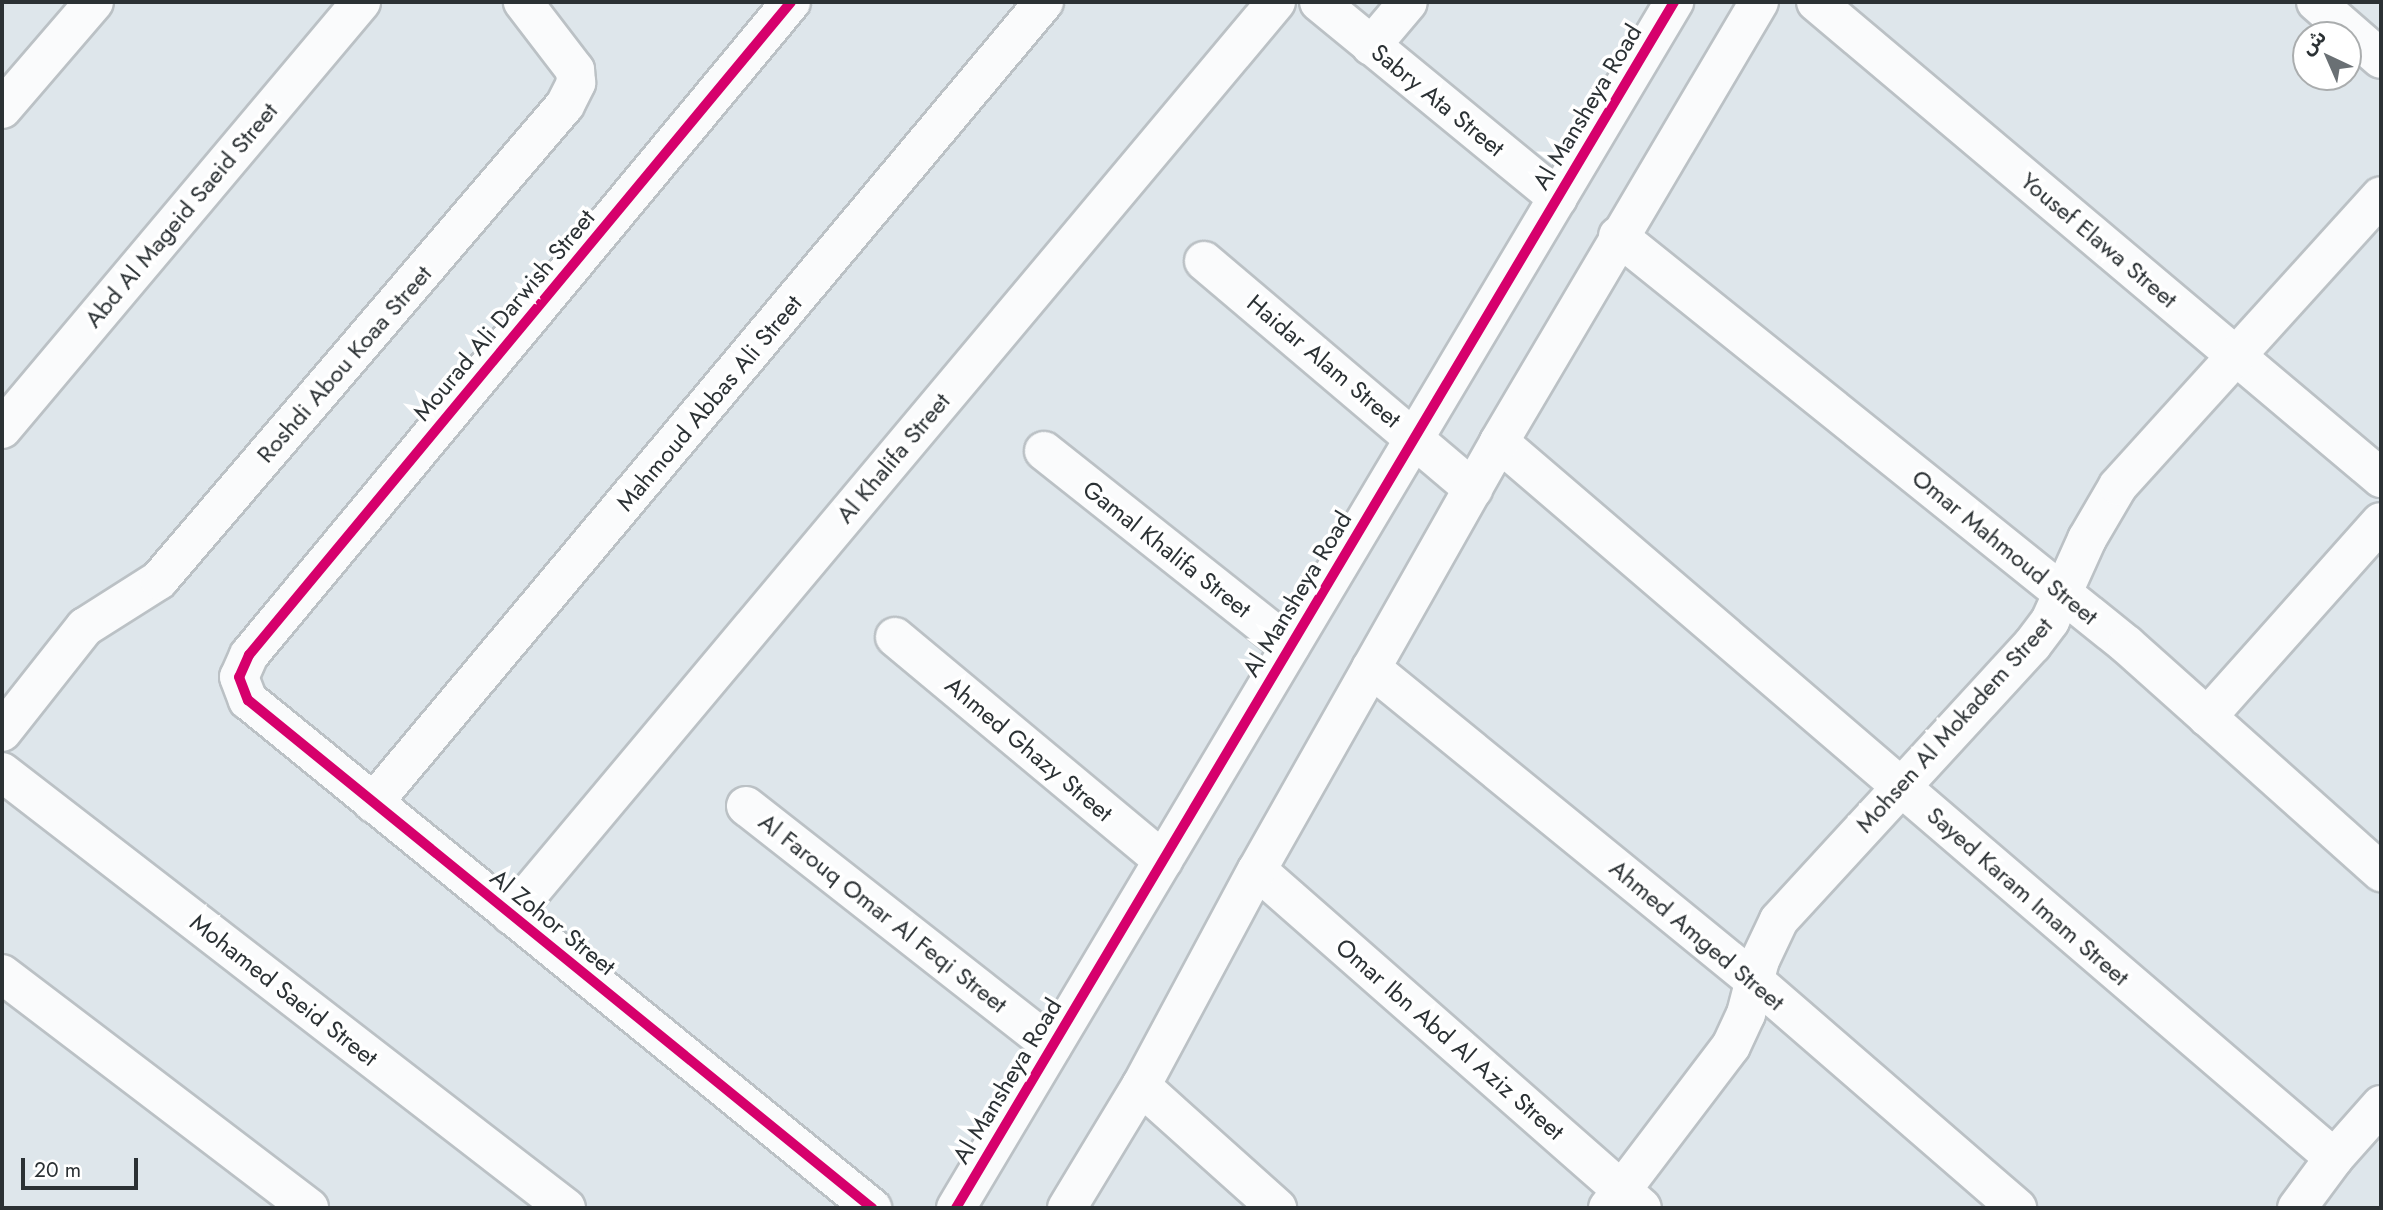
<!DOCTYPE html>
<meta charset="utf-8">
<style>
body{margin:0}
#map{position:relative;width:2383px;height:1210px;overflow:hidden;background:#dee6eb;font-family:Jost,"Noto Sans Arabic",sans-serif}
div>[style]{position:absolute}
.roads{filter:drop-shadow(2px 0 #bbc1c5) drop-shadow(-2px 0 #bbc1c5) drop-shadow(0 2px #bbc1c5) drop-shadow(0 -2px #bbc1c5)}
.street>*{height:38px;margin:-19px;padding:0 19px;transform-origin:19px;border-radius:19px;background:#fafbfc}
.secondary>*{height:38px;margin:-19px;padding:0 19px;transform-origin:19px;border-radius:19px;background:#fafbfc}
.cycleway>*{height:10px;margin:-5px;padding:0 5px;transform-origin:5px;border-radius:5px;background:#d6006c}
span{translate:-50% -50%;white-space:nowrap;text-align:center;line-height:1.15;-webkit-text-stroke:7px #fff;paint-order:stroke}
.street-label{font-size:24px;color:#2b3134}
.frame{position:absolute;inset:0;border:4px solid #2b3134;pointer-events:none}
.north{position:absolute;left:2292px;top:21px;width:70px;height:70px;box-sizing:border-box;background:#fff;border:2px solid #aaadae;border-radius:50%;rotate:316deg;font-size:19px;font-weight:700;line-height:28px;text-align:center;color:#2b3134}
.north::after{content:'';display:block;margin:auto;width:24px;height:32px;background:#6a7074;clip-path:polygon(50% 0,100% 100%,50% 72%,0 100%)}
.scale{position:absolute;left:21px;top:1158px;width:117px;height:32px;box-sizing:border-box;border:4px solid #2b3134;border-top:0;padding-left:9px;font-size:21px;line-height:24px;white-space:nowrap;color:#2b3134;-webkit-text-stroke:5px #fff;paint-order:stroke}
</style>
<div id="map">
<div class="roads">
<div class="street">
<div style="left:791px;top:2px;width:849px;rotate:129.69deg"></div>
<div style="left:249px;top:655px;width:24px;rotate:114deg"></div>
<div style="left:239px;top:677px;width:25px;rotate:69deg"></div>
<div style="left:248px;top:700px;width:805px;rotate:39.15deg"></div>
<div style="left:1319px;top:2px;width:309px;rotate:39.4deg"></div>
<div style="left:1816px;top:2px;width:739px;rotate:40.11deg"></div>
<div style="left:1371px;top:46px;width:57px;rotate:-49.9deg"></div>
<div style="left:2px;top:109px;width:141px;rotate:-49.3deg"></div>
<div style="left:1618px;top:236px;width:653px;rotate:38.78deg"></div>
<div style="left:2127px;top:645px;width:341px;rotate:41.8deg"></div>
<div style="left:1204px;top:261px;width:353px;rotate:40.3deg"></div>
<div style="left:2px;top:429px;width:558px;rotate:-49.94deg"></div>
<div style="left:1499px;top:442px;width:1100px;rotate:40.61deg"></div>
<div style="left:1044px;top:451px;width:314px;rotate:38.4deg"></div>
<div style="left:895px;top:637px;width:349px;rotate:39.8deg"></div>
<div style="left:1371px;top:668px;width:495px;rotate:39.2deg"></div>
<div style="left:1755px;top:981px;width:347px;rotate:40.9deg"></div>
<div style="left:2207px;top:717px;width:261px;rotate:-48.3deg"></div>
<div style="left:2px;top:732px;width:134px;rotate:-51.7deg"></div>
<div style="left:85px;top:627px;width:88px;rotate:-32.4deg"></div>
<div style="left:159px;top:580px;width:625px;rotate:-49.48deg"></div>
<div style="left:565px;top:105px;width:25px;rotate:-63deg"></div>
<div style="left:576px;top:83px;width:13px;rotate:-94deg"></div>
<div style="left:575px;top:70px;width:86px;rotate:-127.4deg"></div>
<div style="left:2px;top:772px;width:713px;rotate:37.71deg"></div>
<div style="left:373px;top:803px;width:1045px;rotate:-50.05deg"></div>
<div style="left:746px;top:806px;width:389px;rotate:38.1deg"></div>
<div style="left:1257px;top:870px;width:512px;rotate:41.28deg"></div>
<div style="left:511px;top:915px;width:1191px;rotate:-50.04deg"></div>
<div style="left:2px;top:974px;width:386px;rotate:37.3deg"></div>
<div style="left:1141px;top:1086px;width:183px;rotate:41.9deg"></div>
<div style="left:1608px;top:1208px;width:203px;rotate:-52.8deg"></div>
<div style="left:1731px;top:1046px;width:35px;rotate:-65deg"></div>
<div style="left:1746px;top:1014px;width:56px;rotate:-75.5deg"></div>
<div style="left:1760px;top:960px;width:44px;rotate:-64.6deg"></div>
<div style="left:1779px;top:920px;width:374px;rotate:-47.4deg"></div>
<div style="left:2032px;top:645px;width:30px;rotate:-53deg"></div>
<div style="left:2050px;top:621px;width:90px;rotate:-65.7deg"></div>
<div style="left:2087px;top:539px;width:61px;rotate:-59.7deg"></div>
<div style="left:2118px;top:486px;width:391px;rotate:-47.8deg"></div>
<div style="left:2297px;top:1208px;width:62px;rotate:-53.5deg"></div>
<div style="left:2334px;top:1158px;width:71px;rotate:-48.4deg"></div>
</div>
<div class="secondary">
<div style="left:2316px;top:2px;width:86px;rotate:41.2deg"></div>
<div style="left:956px;top:1208px;width:1404px;rotate:-59.23deg"></div>
<div style="left:1067px;top:1208px;width:143px;rotate:-58.8deg"></div>
<div style="left:1141px;top:1086px;width:245px;rotate:-61.8deg"></div>
<div style="left:1257px;top:870px;width:492px;rotate:-60.5deg"></div>
<div style="left:1499px;top:442px;width:511px;rotate:-59.42deg"></div>
</div>
</div>
<div class="cycleway">
<div style="left:791px;top:2px;width:849px;rotate:129.69deg"></div>
<div style="left:249px;top:655px;width:24px;rotate:114deg"></div>
<div style="left:239px;top:677px;width:25px;rotate:69deg"></div>
<div style="left:248px;top:700px;width:805px;rotate:39.15deg"></div>
<div style="left:956px;top:1208px;width:1404px;rotate:-59.23deg"></div>
</div>
<div class="street-label">
<span style="left:1438px;top:100px;rotate:39deg">Sabry Ata Street</span>
<span style="left:1587px;top:107px;rotate:-59deg">Al Mansheya Road</span>
<span style="left:181px;top:215px;rotate:-50deg">Abd Al Mageid Saeid Street</span>
<span style="left:2099px;top:240px;rotate:40deg">Yousef Elawa Street</span>
<span style="left:504px;top:315px;rotate:-50deg">Mourad Ali Darwish Street</span>
<span style="left:1324px;top:361px;rotate:40deg">Haidar Alam Street</span>
<span style="left:344px;top:364px;rotate:-49deg">Roshdi Abou Koaa Street</span>
<span style="left:709px;top:403px;rotate:-50deg">Mahmoud Abbas Ali Street</span>
<span style="left:893px;top:458px;rotate:-50deg">Al Khalifa Street</span>
<span style="left:2005px;top:547px;rotate:39deg">Omar Mahmoud Street</span>
<span style="left:1167px;top:549px;rotate:38deg">Gamal Khalifa Street</span>
<span style="left:1297px;top:594px;rotate:-59deg">Al Mansheya Road</span>
<span style="left:1954px;top:725px;rotate:-48deg">Mohsen Al Mokadem Street</span>
<span style="left:1029px;top:749px;rotate:40deg">Ahmed Ghazy Street</span>
<span style="left:2028px;top:896px;rotate:41deg">Sayed Karam Imam Street</span>
<span style="left:883px;top:913px;rotate:38deg">Al Farouq Omar Al Feqi Street</span>
<span style="left:553px;top:922px;rotate:39deg">Al Zohor Street</span>
<span style="left:1697px;top:935px;rotate:40deg">Ahmed Amged Street</span>
<span style="left:284px;top:990px;rotate:38deg">Mohamed Saeid Street</span>
<span style="left:1450px;top:1039px;rotate:41deg">Omar Ibn Abd Al Aziz Street</span>
<span style="left:1007px;top:1081px;rotate:-59deg">Al Mansheya Road</span>
</div>
<div class="frame"></div>
<div class="north">ش</div>
<div class="scale">20 m</div>
</div>
